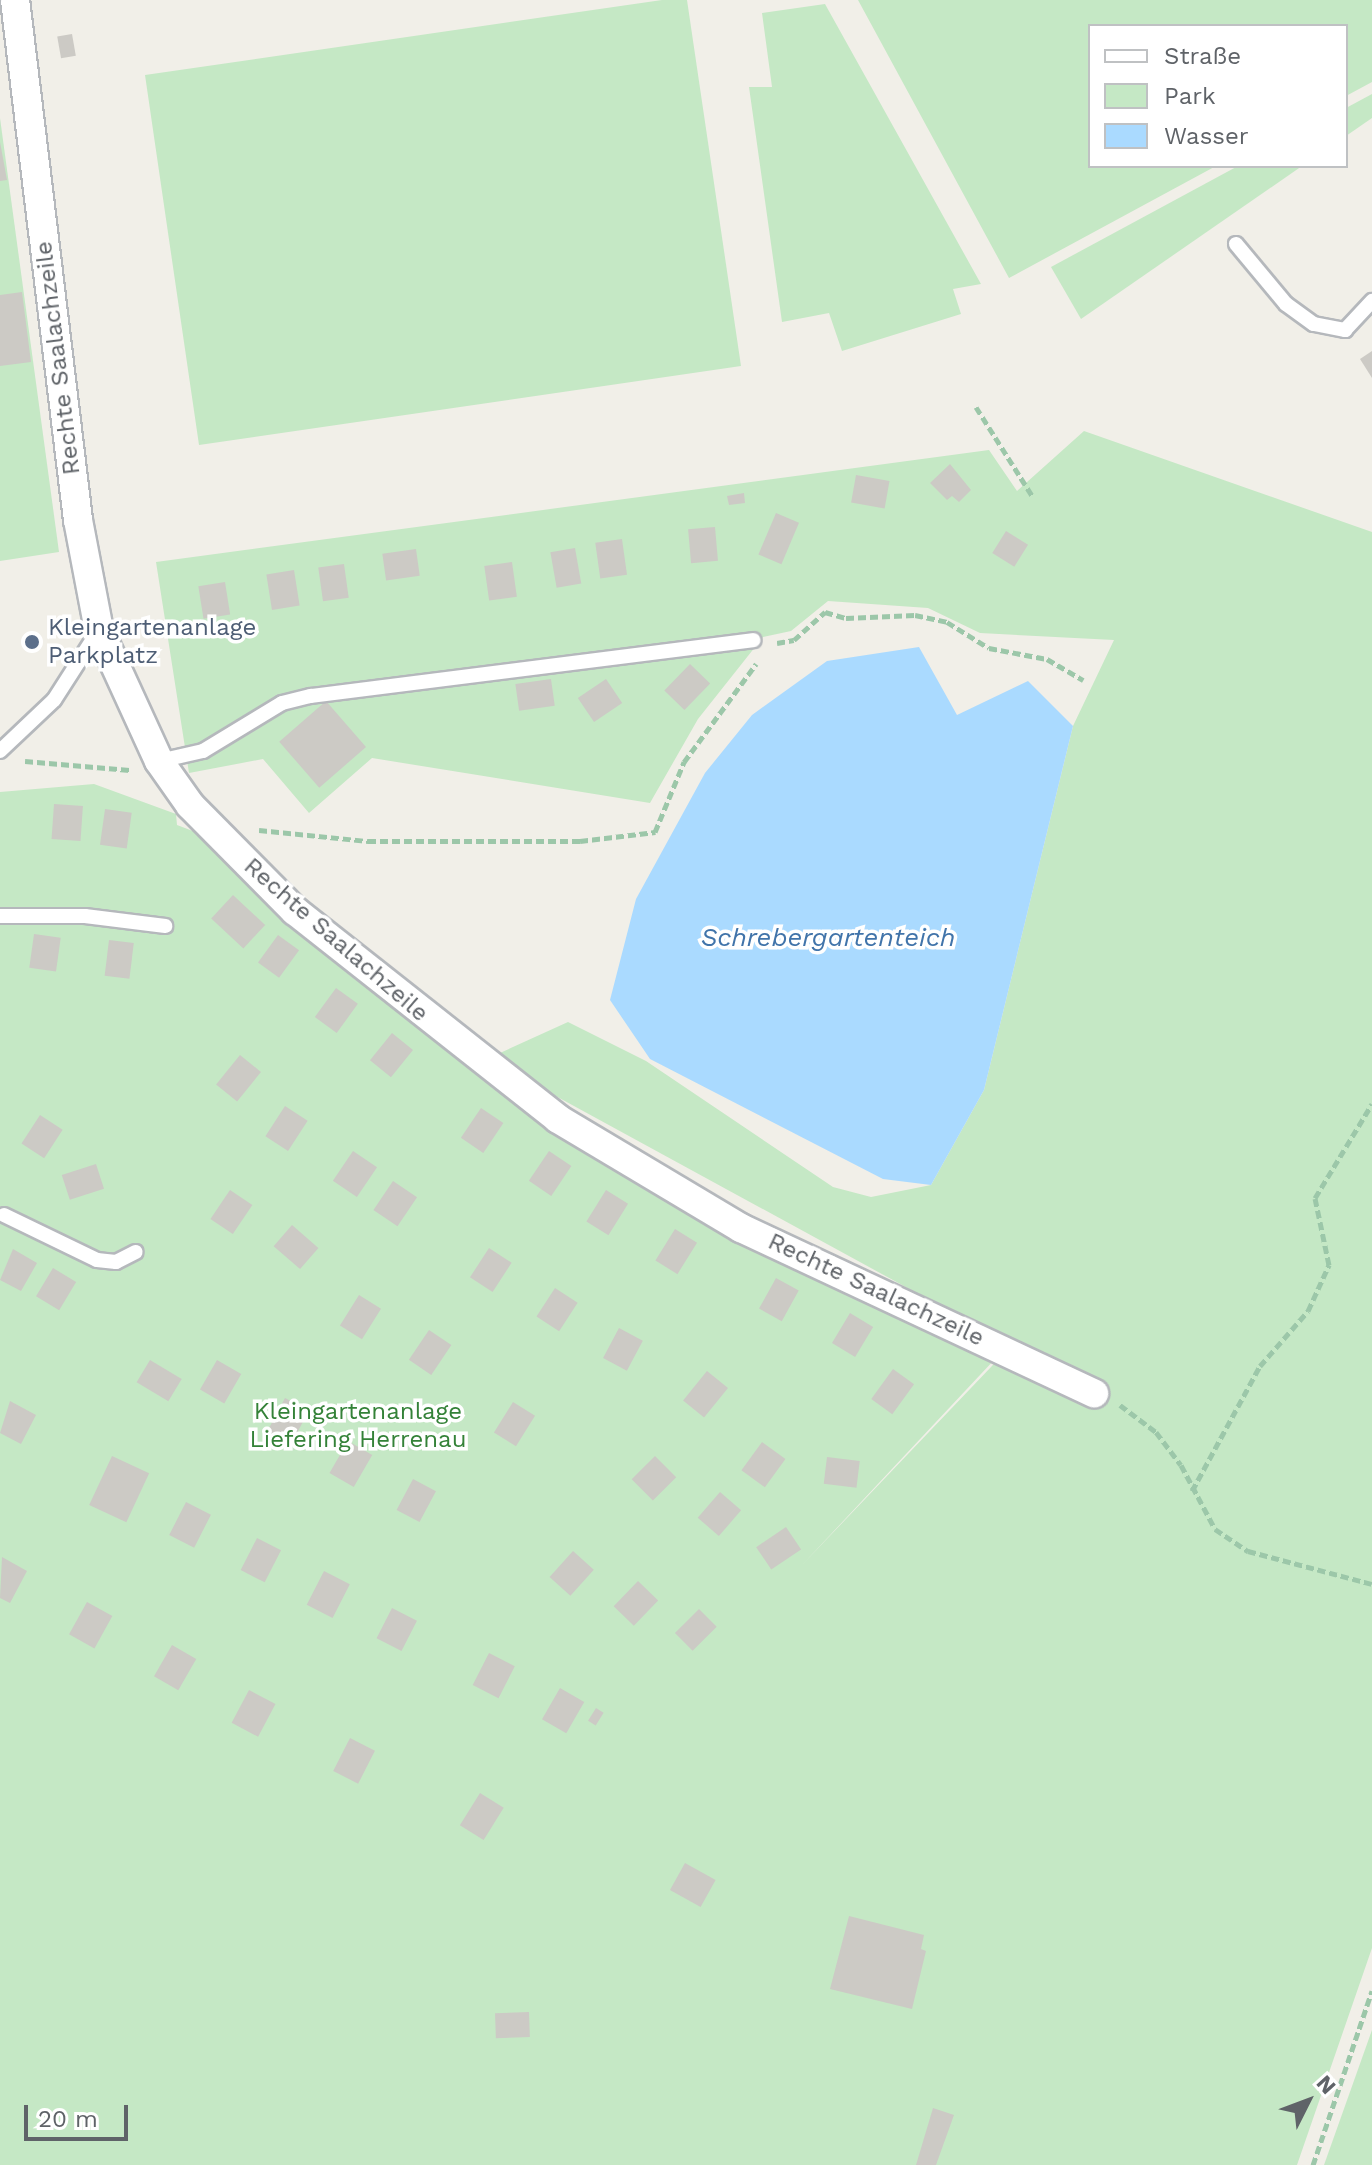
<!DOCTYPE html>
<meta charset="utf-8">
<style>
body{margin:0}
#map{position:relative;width:1372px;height:2165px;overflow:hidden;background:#f1efe8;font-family:"Work Sans",sans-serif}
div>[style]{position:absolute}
.green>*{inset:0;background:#c5e8c5}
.water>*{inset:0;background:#aadaff}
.building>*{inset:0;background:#cccac5;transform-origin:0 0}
.path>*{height:5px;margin-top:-2.5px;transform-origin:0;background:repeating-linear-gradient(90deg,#9cc7a9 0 8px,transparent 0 12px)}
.roads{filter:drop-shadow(2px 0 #b5b8bc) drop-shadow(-2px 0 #b5b8bc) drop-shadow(0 2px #b5b8bc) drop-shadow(0 -2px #b5b8bc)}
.service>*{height:14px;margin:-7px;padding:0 7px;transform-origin:7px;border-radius:7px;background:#fff}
.minor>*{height:28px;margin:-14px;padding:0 14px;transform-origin:14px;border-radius:14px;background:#fff}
.dots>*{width:22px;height:22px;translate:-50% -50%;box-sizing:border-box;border:4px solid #fff;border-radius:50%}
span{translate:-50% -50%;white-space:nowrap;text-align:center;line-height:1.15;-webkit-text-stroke:7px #fff;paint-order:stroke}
.street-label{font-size:24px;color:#5f6368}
.service-label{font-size:24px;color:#4e5e75}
.left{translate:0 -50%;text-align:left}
.park-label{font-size:24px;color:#348238}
.water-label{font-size:26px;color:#4174aa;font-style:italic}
.legend{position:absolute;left:1088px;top:24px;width:260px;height:144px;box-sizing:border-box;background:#fff;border:2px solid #bfc1c3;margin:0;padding:10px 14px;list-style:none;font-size:24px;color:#5f6368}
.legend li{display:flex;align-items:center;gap:16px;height:40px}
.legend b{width:40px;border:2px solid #bfc1c3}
.north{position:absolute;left:1268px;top:2061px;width:80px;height:80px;-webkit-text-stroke:6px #fff;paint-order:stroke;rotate:48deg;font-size:22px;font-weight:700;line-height:32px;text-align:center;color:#5f6368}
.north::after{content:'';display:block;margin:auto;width:28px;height:36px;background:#5f6368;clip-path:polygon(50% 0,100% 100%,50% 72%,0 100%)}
.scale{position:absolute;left:24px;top:2105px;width:104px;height:36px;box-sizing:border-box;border:4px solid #5f6368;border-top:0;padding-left:10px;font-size:24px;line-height:28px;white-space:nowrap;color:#5f6368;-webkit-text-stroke:6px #fff;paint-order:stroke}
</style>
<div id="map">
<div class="green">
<div style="clip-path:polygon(662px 0,687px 0,741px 366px,199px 445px,145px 75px)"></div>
<div style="clip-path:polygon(858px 0,1372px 0,1372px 82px,1346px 96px,1346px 26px,1090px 26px,1090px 166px,1216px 166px,1009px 278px)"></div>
<div style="clip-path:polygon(825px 4px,981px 284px,953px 289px,961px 314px,842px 351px,829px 313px,782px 322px,749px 87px,772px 87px,762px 13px)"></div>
<div style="clip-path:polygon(1372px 94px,1372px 118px,1346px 136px,1346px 108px)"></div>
<div style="clip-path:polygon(0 118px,59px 552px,0 561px)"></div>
<div style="clip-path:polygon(1238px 166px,1302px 166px,1081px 319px,1051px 267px)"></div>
<div style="clip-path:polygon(1084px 431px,1372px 532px,1372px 1948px,1297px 2165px,0 2165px,0 792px,94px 784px,176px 814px,177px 825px,198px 833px,286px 921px,532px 1118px,719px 1228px,995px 1359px,803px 1564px,1012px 1345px,552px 1094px,500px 1053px,568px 1022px,646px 1061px,833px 1187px,871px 1197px,931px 1185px,984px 1090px,1073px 726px,1114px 640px,980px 633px,928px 608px,828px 601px,791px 631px,763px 637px,698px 719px,650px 803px,372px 758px,309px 813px,263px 759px,189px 773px,156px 562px,989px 450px,1017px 491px)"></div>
<div style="clip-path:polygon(1372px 2030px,1372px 2165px,1324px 2165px)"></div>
</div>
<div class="water">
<div style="clip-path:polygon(919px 647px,957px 715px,1028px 681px,1073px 726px,984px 1090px,931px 1185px,883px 1179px,650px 1059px,610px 1000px,636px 899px,705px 773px,752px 715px,827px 661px)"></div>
</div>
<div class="building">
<div style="left:72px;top:34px;width:22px;height:15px;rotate:80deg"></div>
<div style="clip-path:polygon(0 142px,7px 180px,0 181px)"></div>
<div style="clip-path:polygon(22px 292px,31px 362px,0 366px,0 295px)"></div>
<div style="clip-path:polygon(1372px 351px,1372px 378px,1360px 359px)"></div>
<div style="clip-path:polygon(950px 464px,971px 490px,959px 502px,952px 496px,947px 500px,930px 483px)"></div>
<div style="left:856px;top:475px;width:34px;height:28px;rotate:10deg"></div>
<div style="clip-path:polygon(744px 493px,745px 503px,729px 505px,727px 496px)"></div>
<div style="left:776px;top:513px;width:25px;height:45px;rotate:23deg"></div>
<div style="left:715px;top:527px;width:34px;height:27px;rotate:85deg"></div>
<div style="left:1006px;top:531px;width:26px;height:26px;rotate:32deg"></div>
<div style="left:622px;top:539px;width:36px;height:27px;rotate:82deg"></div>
<div style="left:575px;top:548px;width:36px;height:25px;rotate:80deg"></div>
<div style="left:416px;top:549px;width:27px;height:34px;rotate:82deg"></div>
<div style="left:512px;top:562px;width:35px;height:28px;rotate:82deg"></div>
<div style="left:344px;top:564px;width:34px;height:26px;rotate:82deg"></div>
<div style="left:294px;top:570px;width:36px;height:28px;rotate:81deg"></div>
<div style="left:225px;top:582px;width:33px;height:27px;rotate:81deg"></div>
<div style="left:690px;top:664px;width:28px;height:37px;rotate:44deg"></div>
<div style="left:551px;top:679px;width:27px;height:36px;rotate:82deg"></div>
<div style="left:606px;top:679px;width:29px;height:34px;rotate:56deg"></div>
<div style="left:326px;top:701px;width:61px;height:62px;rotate:49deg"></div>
<div style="left:54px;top:804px;width:29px;height:35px;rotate:4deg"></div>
<div style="left:105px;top:809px;width:27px;height:36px;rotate:8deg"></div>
<div style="left:233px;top:895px;width:44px;height:32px;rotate:43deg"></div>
<div style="left:34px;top:934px;width:27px;height:34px;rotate:8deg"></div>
<div style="left:278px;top:935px;width:26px;height:34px;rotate:36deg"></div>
<div style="left:109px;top:940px;width:25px;height:36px;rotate:7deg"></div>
<div style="left:336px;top:988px;width:27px;height:36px;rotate:36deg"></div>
<div style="left:392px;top:1033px;width:27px;height:35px;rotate:39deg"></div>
<div style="left:240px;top:1055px;width:27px;height:38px;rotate:39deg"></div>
<div style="left:285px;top:1106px;width:27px;height:36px;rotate:33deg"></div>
<div style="left:481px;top:1108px;width:27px;height:36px;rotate:34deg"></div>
<div style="left:40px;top:1115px;width:27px;height:34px;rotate:33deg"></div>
<div style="left:353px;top:1151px;width:29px;height:36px;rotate:34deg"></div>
<div style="left:549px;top:1151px;width:27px;height:36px;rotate:34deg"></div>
<div style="left:96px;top:1164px;width:26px;height:36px;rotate:72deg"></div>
<div style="left:393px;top:1181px;width:29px;height:35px;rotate:34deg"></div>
<div style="left:230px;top:1190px;width:27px;height:35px;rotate:34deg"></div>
<div style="left:606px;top:1190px;width:26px;height:37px;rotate:32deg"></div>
<div style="left:292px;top:1225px;width:35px;height:28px;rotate:41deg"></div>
<div style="left:675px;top:1229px;width:26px;height:37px;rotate:32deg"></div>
<div style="left:489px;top:1248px;width:27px;height:35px;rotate:33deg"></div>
<div style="clip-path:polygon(13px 1249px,37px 1263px,21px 1291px,0 1280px)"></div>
<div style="left:53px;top:1268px;width:27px;height:33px;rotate:31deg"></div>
<div style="left:776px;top:1278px;width:26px;height:35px;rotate:29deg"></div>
<div style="left:555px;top:1288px;width:27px;height:34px;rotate:33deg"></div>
<div style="left:359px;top:1295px;width:26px;height:36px;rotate:32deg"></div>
<div style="left:850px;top:1313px;width:27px;height:35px;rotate:31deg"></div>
<div style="left:619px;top:1328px;width:27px;height:34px;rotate:28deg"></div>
<div style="left:429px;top:1330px;width:27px;height:36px;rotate:34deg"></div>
<div style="left:150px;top:1360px;width:37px;height:26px;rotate:31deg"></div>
<div style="left:217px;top:1360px;width:28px;height:34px;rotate:30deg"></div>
<div style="left:893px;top:1369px;width:26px;height:37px;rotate:36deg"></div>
<div style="left:707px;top:1371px;width:27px;height:38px;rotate:39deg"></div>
<div style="left:285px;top:1398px;width:27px;height:38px;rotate:28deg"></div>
<div style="clip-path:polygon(10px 1401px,36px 1415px,21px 1444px,0 1433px)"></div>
<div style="left:513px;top:1402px;width:26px;height:36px;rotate:32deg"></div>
<div style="left:348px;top:1441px;width:28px;height:37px;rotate:30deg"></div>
<div style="left:762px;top:1442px;width:29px;height:35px;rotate:36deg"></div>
<div style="left:112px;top:1456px;width:41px;height:54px;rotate:25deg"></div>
<div style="left:655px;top:1456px;width:30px;height:33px;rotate:45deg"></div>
<div style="left:827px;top:1457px;width:33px;height:27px;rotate:7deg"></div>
<div style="left:413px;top:1479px;width:26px;height:35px;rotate:28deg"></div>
<div style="left:720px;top:1492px;width:28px;height:34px;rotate:41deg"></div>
<div style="left:186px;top:1502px;width:28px;height:37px;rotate:27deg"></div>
<div style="left:786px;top:1527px;width:27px;height:36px;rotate:56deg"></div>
<div style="left:257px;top:1538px;width:27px;height:36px;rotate:27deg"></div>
<div style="left:573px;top:1551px;width:28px;height:35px;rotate:42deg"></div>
<div style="clip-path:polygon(2px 1557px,27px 1571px,10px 1603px,0 1598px)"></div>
<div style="left:324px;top:1571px;width:29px;height:38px;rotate:27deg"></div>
<div style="left:638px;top:1581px;width:28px;height:35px;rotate:44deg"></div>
<div style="left:87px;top:1602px;width:29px;height:37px;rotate:29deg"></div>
<div style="left:392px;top:1608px;width:28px;height:34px;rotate:27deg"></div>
<div style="left:699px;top:1609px;width:25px;height:34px;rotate:45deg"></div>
<div style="left:172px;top:1645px;width:28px;height:36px;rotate:30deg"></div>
<div style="left:489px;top:1653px;width:29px;height:36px;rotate:27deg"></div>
<div style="left:560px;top:1688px;width:28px;height:36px;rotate:30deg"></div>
<div style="left:249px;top:1690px;width:30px;height:37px;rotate:28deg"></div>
<div style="left:596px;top:1708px;width:9px;height:15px;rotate:32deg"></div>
<div style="left:350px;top:1738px;width:28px;height:37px;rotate:27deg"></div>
<div style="left:480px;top:1793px;width:28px;height:38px;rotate:32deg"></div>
<div style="left:685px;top:1863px;width:35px;height:31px;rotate:29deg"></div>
<div style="clip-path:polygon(849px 1916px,924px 1935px,921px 1949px,926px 1951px,912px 2009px,830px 1989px)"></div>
<div style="left:529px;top:2012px;width:25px;height:34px;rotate:88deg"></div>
<div style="clip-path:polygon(933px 2108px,954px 2115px,936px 2165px,916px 2165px)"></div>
</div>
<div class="path">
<div style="left:976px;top:407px;width:107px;rotate:57.7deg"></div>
<div style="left:777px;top:643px;width:17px;rotate:-10deg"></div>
<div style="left:794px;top:640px;width:42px;rotate:-42.1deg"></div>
<div style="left:825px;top:612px;width:22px;rotate:16deg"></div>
<div style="left:846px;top:618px;width:69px;rotate:-2.5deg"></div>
<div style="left:915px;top:615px;width:33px;rotate:12deg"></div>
<div style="left:947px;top:622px;width:49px;rotate:31.8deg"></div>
<div style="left:989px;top:648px;width:59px;rotate:10.7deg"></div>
<div style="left:1047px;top:659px;width:42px;rotate:30.3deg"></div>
<div style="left:25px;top:761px;width:105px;rotate:4.9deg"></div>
<div style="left:259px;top:830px;width:110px;rotate:5.8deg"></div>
<div style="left:368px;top:841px;width:212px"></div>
<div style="left:580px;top:841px;width:76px;rotate:-6.8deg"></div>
<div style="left:655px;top:832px;width:76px;rotate:-67.5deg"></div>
<div style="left:684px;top:762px;width:122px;rotate:-53.7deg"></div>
<div style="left:1120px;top:1405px;width:45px;rotate:36.9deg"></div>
<div style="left:1156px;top:1432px;width:41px;rotate:52.9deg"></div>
<div style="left:1181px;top:1465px;width:72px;rotate:62deg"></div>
<div style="left:1215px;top:1529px;width:40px;rotate:34deg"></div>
<div style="left:1248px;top:1551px;width:128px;rotate:14.9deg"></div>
<div style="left:1192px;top:1491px;width:142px;rotate:-61.5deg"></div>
<div style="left:1260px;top:1366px;width:73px;rotate:-48.9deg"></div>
<div style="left:1308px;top:1311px;width:51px;rotate:-65.5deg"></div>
<div style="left:1329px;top:1265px;width:68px;rotate:-101.8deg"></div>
<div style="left:1315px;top:1198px;width:110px;rotate:-58.8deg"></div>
<div style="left:1313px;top:2165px;width:184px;rotate:-71.3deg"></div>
</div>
<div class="roads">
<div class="service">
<div style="left:1236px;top:244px;width:78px;rotate:50.2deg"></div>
<div style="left:1286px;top:304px;width:34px;rotate:36deg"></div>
<div style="left:1314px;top:324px;width:32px;rotate:11deg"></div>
<div style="left:1345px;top:330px;width:40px;rotate:-47deg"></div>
<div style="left:0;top:751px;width:74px;rotate:-43.4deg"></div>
<div style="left:54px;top:700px;width:83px;rotate:-57.3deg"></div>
<div style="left:159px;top:761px;width:45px;rotate:-12.8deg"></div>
<div style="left:203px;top:751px;width:92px;rotate:-31.3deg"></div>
<div style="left:282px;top:703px;width:30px;rotate:-14deg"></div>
<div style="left:311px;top:696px;width:446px;rotate:-7.2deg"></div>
<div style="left:0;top:916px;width:85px"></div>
<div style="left:85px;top:916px;width:81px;rotate:7.1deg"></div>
<div style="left:4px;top:1215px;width:103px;rotate:25.8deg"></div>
<div style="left:97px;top:1260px;width:19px;rotate:6deg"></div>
<div style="left:116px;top:1262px;width:22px;rotate:-27deg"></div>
</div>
<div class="minor">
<div style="left:15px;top:0;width:524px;rotate:83.09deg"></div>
<div style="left:78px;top:520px;width:112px;rotate:79.2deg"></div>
<div style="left:99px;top:630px;width:144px;rotate:65.4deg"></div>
<div style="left:159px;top:761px;width:54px;rotate:54.8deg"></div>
<div style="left:190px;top:805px;width:149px;rotate:45.3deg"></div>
<div style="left:295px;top:911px;width:335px;rotate:38.3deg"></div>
<div style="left:558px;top:1119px;width:213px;rotate:30.8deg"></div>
<div style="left:741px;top:1228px;width:390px;rotate:25.1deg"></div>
</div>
</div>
<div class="dots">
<div style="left:32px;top:642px;background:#5c6f8a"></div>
</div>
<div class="street-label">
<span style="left:58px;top:358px;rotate:-97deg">Rechte Saalachzeile</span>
<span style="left:336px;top:940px;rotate:41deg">Rechte Saalachzeile</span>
<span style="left:876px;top:1290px;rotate:25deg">Rechte Saalachzeile</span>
</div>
<div class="service-label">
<span class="left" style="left:48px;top:642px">Kleingartenanlage<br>Parkplatz</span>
</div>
<div class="park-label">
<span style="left:358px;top:1426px">Kleingartenanlage<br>Liefering Herrenau</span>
</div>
<div class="water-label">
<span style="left:828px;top:938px">Schrebergartenteich</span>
</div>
<ul class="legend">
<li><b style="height:10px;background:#fff"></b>Straße</li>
<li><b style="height:22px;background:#c5e8c5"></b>Park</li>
<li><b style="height:22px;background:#aadaff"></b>Wasser</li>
</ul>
<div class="north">N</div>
<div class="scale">20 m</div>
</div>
